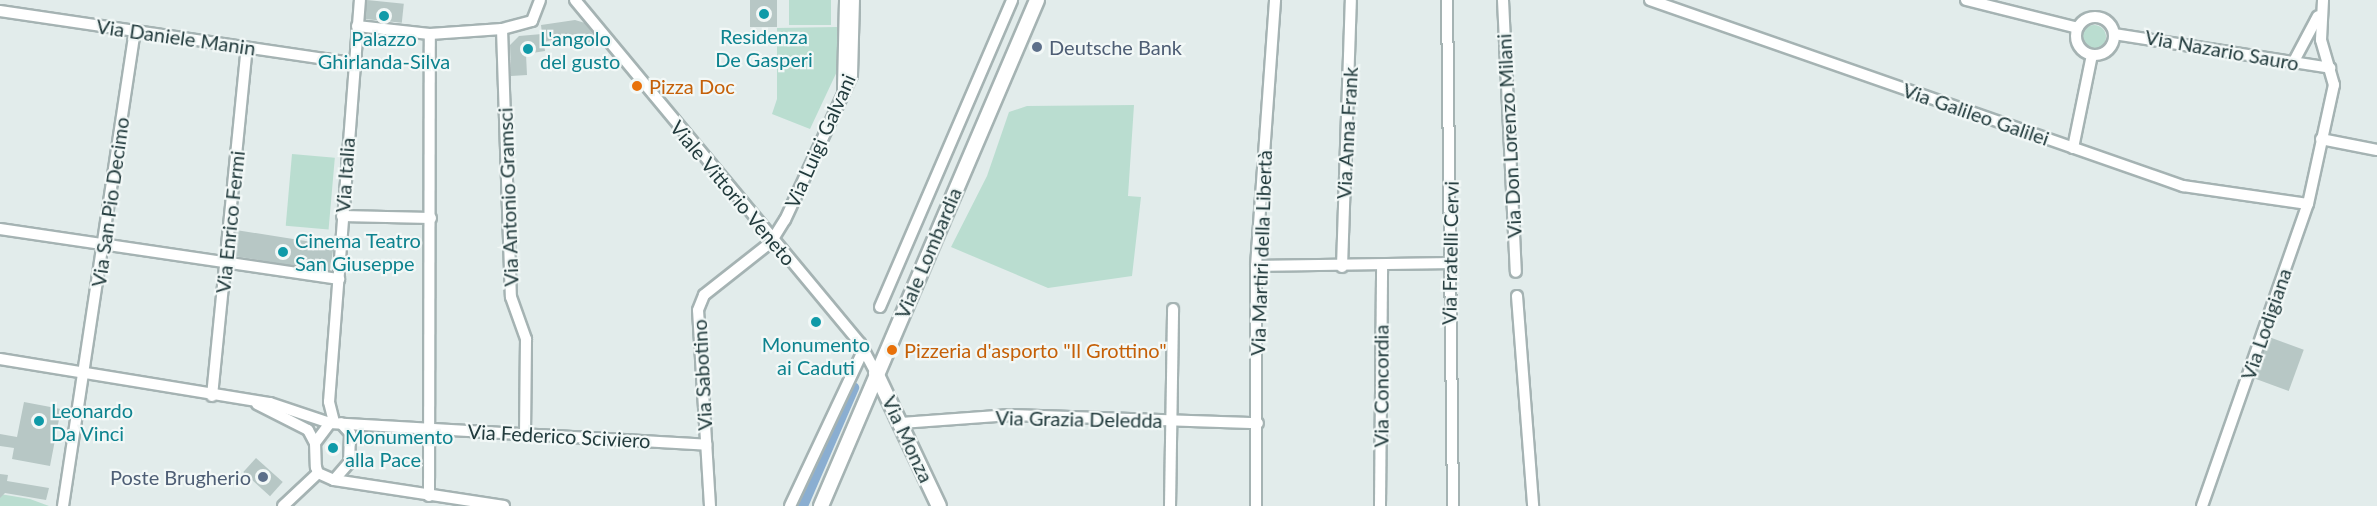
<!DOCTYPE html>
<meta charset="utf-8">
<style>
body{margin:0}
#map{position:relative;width:2377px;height:506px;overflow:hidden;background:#e2eceb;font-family:Lato,sans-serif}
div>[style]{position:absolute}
.green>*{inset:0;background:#baddd0;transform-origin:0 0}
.round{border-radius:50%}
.canal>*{height:10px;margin:-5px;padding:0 5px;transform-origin:5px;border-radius:5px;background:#8aaed1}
.building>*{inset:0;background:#b7c7c5;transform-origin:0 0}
.roads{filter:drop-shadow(2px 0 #a5b3b3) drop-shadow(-2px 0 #a5b3b3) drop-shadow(0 2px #a5b3b3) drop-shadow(0 -2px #a5b3b3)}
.street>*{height:10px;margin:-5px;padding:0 5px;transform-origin:5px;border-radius:5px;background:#fff}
.street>.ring{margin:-5px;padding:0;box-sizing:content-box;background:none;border:10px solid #fff;border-radius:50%}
.secondary>*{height:14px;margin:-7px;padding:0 7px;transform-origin:7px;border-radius:7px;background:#fff}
.dots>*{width:16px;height:16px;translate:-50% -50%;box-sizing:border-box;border:3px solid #f2f8f7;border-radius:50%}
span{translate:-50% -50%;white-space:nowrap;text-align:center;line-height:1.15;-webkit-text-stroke:4.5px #f2f8f7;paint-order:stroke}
.culture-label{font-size:20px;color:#0d838f}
.left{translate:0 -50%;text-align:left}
.street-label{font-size:20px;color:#223b3d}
.service-label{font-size:20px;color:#4e5e75}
.right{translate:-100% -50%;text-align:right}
.food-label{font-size:20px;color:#c56008}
</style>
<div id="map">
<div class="green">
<div style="left:789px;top:0;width:42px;height:25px"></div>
<div class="round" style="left:2082px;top:25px;width:24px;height:24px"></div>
<div style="clip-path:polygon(837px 27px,840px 65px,810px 129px,772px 114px,777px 99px,777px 28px)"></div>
<div style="clip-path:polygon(1134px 105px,1128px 196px,1141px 197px,1132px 276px,1048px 288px,951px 247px,987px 176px,1009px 112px,1027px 106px)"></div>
<div style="left:292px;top:154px;width:43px;height:72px;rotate:5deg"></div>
<div style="clip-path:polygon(0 494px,30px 499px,49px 506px,0 506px)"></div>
</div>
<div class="canal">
<div style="left:803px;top:506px;width:129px;rotate:-66.6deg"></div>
</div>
<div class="building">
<div style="left:367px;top:0;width:37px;height:19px;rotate:6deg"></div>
<div style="left:750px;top:0;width:27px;height:27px"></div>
<div style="clip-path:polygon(575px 20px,585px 23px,596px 38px,585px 46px,575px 34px,544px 42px,545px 51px,526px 54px,527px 75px,511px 76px,510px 45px,519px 36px,542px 34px,541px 25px)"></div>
<div style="left:236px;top:230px;width:99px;height:26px;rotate:9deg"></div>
<div style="left:2269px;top:337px;width:37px;height:44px;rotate:20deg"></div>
<div style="clip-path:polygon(24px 402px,61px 409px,50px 466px,12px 459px,14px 448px,0 446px,0 434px,17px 437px)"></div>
<div style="left:256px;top:458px;width:36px;height:19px;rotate:42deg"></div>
<div style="clip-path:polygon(0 474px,8px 475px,7px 481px,49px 488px,46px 500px,5px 493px,0 498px)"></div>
</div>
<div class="roads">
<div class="street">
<div style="left:575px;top:0;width:446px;rotate:50.3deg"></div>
<div style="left:860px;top:343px;width:34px;rotate:62deg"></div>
<div style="left:1447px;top:0;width:506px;rotate:89.32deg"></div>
<div style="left:1503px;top:0;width:272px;rotate:87.3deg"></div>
<div style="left:1650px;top:0;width:565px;rotate:19.24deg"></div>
<div style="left:2183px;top:186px;width:126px;rotate:8.2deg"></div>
<div style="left:1966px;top:0;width:115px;rotate:14deg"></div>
<div style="left:0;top:11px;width:357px;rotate:8.4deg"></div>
<div class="ring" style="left:2076px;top:17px;width:28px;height:28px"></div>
<div style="left:357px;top:26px;width:73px;rotate:6.3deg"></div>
<div style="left:430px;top:34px;width:72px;rotate:-4deg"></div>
<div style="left:502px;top:29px;width:31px;rotate:-15deg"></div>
<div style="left:532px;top:21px;width:22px;rotate:-69deg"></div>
<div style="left:502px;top:29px;width:268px;rotate:88.1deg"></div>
<div style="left:511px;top:297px;width:45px;rotate:70.3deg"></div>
<div style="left:526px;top:339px;width:95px;rotate:90.6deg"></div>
<div style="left:2114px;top:34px;width:219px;rotate:8.9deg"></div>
<div style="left:2293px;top:63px;width:53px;rotate:-62deg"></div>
<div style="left:843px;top:89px;width:89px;rotate:-88.7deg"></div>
<div style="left:2321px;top:139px;width:57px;rotate:11.1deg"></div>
<div style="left:2073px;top:148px;width:95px;rotate:-78.5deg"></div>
<div style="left:342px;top:216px;width:89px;rotate:1.3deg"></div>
<div style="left:0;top:229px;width:343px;rotate:8.4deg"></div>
<div style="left:1256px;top:266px;width:193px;rotate:-0.9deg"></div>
<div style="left:1342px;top:267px;width:267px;rotate:-88.1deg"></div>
<div style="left:1517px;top:296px;width:211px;rotate:85.6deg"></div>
<div style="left:880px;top:307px;width:334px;rotate:-66.7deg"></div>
<div style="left:0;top:359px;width:274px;rotate:9.3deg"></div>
<div style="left:270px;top:403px;width:63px;rotate:18.4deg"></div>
<div style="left:330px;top:423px;width:377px;rotate:3.3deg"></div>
<div style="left:212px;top:396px;width:350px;rotate:-84.3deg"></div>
<div style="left:257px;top:404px;width:57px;rotate:27deg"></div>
<div style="left:308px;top:430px;width:15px;rotate:62deg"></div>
<div style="left:334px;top:422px;width:21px;rotate:-104deg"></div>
<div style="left:329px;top:402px;width:403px;rotate:-85.6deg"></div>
<div style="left:330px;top:423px;width:25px;rotate:127deg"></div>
<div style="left:315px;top:443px;width:24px;rotate:88deg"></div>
<div style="left:316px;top:467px;width:6px;rotate:72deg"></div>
<div style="left:318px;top:473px;width:17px;rotate:24deg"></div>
<div style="left:334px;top:480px;width:23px;rotate:-49deg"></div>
<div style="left:349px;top:463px;width:30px;rotate:-88deg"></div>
<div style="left:350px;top:433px;width:13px;rotate:-132deg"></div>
<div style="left:901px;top:423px;width:110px;rotate:-4.2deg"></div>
<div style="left:1011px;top:415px;width:247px;rotate:1.9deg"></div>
<div style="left:334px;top:480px;width:172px;rotate:8.7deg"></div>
<div style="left:429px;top:496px;width:462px;rotate:-89.9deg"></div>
<div style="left:63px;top:506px;width:480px;rotate:-81.4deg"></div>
<div style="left:283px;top:506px;width:48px;rotate:-43.3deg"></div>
<div style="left:710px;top:506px;width:196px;rotate:-93.5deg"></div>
<div style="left:698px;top:310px;width:16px;rotate:-68deg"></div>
<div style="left:704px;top:295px;width:85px;rotate:-38.3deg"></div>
<div style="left:771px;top:242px;width:26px;rotate:-58deg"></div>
<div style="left:785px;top:220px;width:160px;rotate:-65.2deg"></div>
<div style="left:852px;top:75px;width:75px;rotate:-88.5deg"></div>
<div style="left:790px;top:506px;width:174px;rotate:-64.8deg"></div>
<div style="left:1170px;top:506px;width:197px;rotate:-89.1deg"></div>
<div style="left:1256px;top:506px;width:240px;rotate:-90deg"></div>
<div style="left:1256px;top:266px;width:267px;rotate:-85.9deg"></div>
<div style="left:1380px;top:506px;width:239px;rotate:-89.5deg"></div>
<div style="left:2202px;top:506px;width:320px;rotate:-70.7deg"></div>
<div style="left:2308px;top:204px;width:122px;rotate:-77.7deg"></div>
<div style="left:2334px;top:85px;width:47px;rotate:-106.1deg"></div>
<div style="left:2321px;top:40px;width:40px;rotate:-87.1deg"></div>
</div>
<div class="secondary">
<div style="left:876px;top:373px;width:147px;rotate:64.7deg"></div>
<div style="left:821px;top:506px;width:550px;rotate:-66.88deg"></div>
</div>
</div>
<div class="dots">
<div style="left:764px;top:14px;background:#0f9aa8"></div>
<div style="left:384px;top:16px;background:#0f9aa8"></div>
<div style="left:1037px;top:47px;background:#5c6f8a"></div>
<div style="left:528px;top:49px;background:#0f9aa8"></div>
<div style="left:637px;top:86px;background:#e8710a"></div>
<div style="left:283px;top:252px;background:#0f9aa8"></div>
<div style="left:816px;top:322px;background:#0f9aa8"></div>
<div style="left:892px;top:350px;background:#e8710a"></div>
<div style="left:39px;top:421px;background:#0f9aa8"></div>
<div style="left:333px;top:448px;background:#0f9aa8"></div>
<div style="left:263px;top:477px;background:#5c6f8a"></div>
</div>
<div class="culture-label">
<span style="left:764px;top:48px">Residenza<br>De Gasperi</span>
<span style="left:384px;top:50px">Palazzo<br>Ghirlanda-Silva</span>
<span class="left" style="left:540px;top:50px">L'angolo<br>del gusto</span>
<span class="left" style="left:295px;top:252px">Cinema Teatro<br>San Giuseppe</span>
<span style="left:816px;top:356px">Monumento<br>ai Caduti</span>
<span class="left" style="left:51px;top:422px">Leonardo<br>Da Vinci</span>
<span class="left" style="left:345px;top:448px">Monumento<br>alla Pace</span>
</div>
<div class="street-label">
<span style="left:176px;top:37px;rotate:8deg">Via Daniele Manin</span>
<span style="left:2222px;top:50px;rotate:10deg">Via Nazario Sauro</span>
<span style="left:1976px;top:114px;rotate:19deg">Via Galileo Galilei</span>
<span style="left:1347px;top:133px;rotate:-87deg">Via Anna Frank</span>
<span style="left:1509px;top:136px;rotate:-93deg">Via Don Lorenzo Milani</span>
<span style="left:820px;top:141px;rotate:-66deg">Via Luigi Galvani</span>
<span style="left:345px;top:175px;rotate:-86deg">Via Italia</span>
<span style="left:733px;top:193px;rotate:50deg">Viale Vittorio Veneto</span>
<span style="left:508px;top:197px;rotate:-92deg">Via Antonio Gramsci</span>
<span style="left:110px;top:202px;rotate:-82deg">Via San Pio Decimo</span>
<span style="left:230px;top:222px;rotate:-84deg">Via Enrico Fermi</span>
<span style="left:928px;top:253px;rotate:-67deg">Viale Lombardia</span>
<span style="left:1261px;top:253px;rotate:-88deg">Via Martiri della Libertà</span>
<span style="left:1450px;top:253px;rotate:-89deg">Via Fratelli Cervi</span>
<span style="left:2266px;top:324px;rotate:-71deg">Via Lodigiana</span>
<span style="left:702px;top:375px;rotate:-93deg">Via Sabotino</span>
<span style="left:1381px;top:386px;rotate:-90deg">Via Concordia</span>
<span style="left:1079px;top:419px;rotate:1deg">Via Grazia Deledda</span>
<span style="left:559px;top:436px;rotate:3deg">Via Federico Sciviero</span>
<span style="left:908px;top:439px;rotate:65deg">Via Monza</span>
</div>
<div class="service-label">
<span class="left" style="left:1049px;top:47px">Deutsche Bank</span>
<span class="right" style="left:251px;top:477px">Poste Brugherio</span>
</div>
<div class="food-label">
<span class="left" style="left:649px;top:86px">Pizza Doc</span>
<span class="left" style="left:904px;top:350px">Pizzeria d'asporto "Il Grottino"</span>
</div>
</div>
